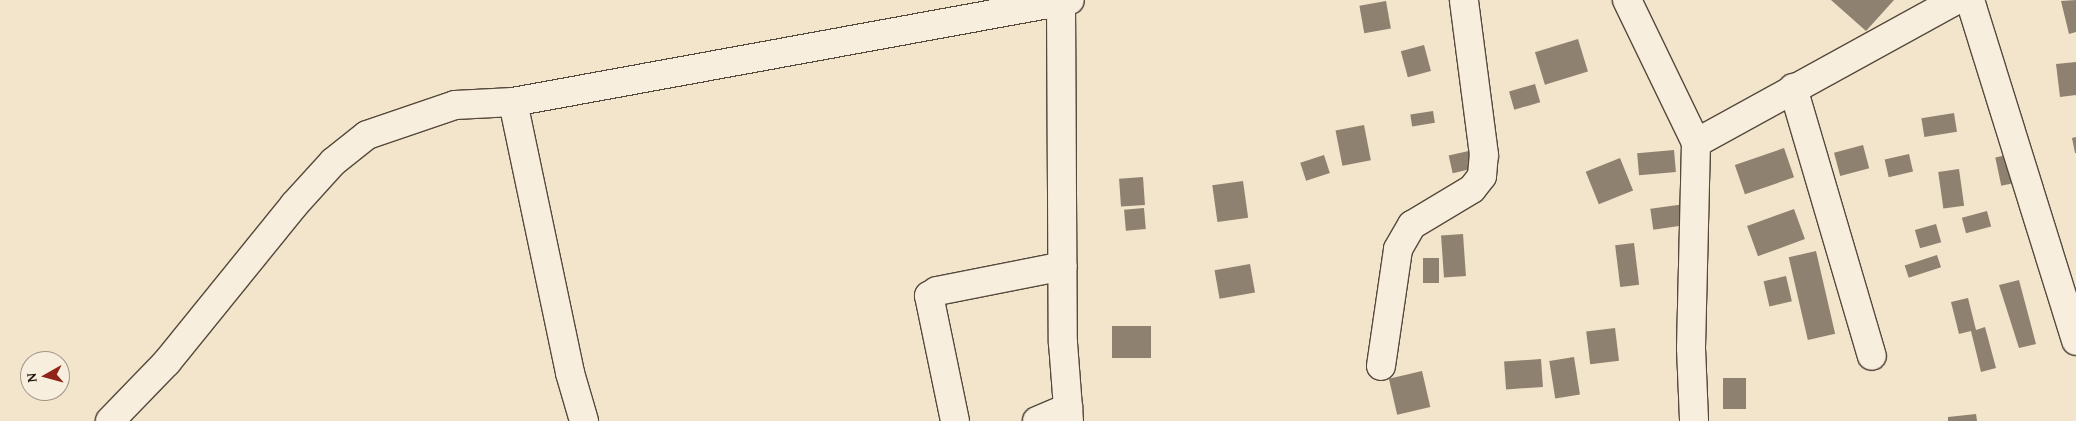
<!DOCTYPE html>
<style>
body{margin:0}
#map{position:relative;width:2076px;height:421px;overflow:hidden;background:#f3e5cb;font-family:"Gentium Book Plus",serif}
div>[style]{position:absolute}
.building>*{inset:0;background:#8e816f;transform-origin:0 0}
.roads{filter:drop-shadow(1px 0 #55493c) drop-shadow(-1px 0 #55493c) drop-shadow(0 1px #55493c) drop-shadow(0 -1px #55493c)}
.minor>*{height:28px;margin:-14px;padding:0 14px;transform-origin:14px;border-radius:14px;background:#f7eedd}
span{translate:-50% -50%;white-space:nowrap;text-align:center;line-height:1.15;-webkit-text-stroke:4.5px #f7eedd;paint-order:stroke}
.north{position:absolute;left:20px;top:351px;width:50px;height:50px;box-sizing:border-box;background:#f7eedd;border:1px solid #a19789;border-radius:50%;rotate:263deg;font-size:14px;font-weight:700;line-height:20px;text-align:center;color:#20150c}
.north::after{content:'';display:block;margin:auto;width:18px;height:22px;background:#8f2418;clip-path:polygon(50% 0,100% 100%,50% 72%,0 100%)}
</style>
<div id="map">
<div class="building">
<div style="clip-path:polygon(1831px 0,1894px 0,1866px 31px)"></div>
<div style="clip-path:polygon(2076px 0,2076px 32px,2069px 34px,2061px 1px)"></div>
<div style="left:1386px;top:1px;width:28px;height:27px;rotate:80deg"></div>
<div style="left:1578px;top:39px;width:34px;height:45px;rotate:73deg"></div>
<div style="left:1424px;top:45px;width:27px;height:24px;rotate:75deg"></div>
<div style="clip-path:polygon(2076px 62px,2076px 95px,2060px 97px,2056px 64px)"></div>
<div style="left:1535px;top:84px;width:19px;height:27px;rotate:74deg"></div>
<div style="left:1433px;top:111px;width:12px;height:23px;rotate:81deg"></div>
<div style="left:1954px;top:113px;width:19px;height:33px;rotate:81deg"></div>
<div style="left:1364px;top:125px;width:36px;height:29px;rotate:79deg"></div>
<div style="clip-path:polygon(2076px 137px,2076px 153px,2075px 153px,2072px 138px)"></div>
<div style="left:1863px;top:145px;width:24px;height:30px;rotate:75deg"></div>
<div style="left:1784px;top:148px;width:31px;height:52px;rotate:71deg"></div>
<div style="left:1473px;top:150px;width:18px;height:25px;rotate:77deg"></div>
<div style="left:1674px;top:150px;width:22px;height:37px;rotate:85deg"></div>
<div style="left:1909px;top:154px;width:18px;height:25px;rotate:77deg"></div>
<div style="left:1324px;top:155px;width:19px;height:25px;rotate:72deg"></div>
<div style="left:2007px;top:155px;width:29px;height:12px;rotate:78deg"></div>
<div style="left:1620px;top:158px;width:35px;height:37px;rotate:68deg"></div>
<div style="left:1959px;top:169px;width:37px;height:21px;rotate:82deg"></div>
<div style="left:1143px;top:177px;width:28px;height:24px;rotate:86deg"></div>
<div style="left:1243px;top:181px;width:37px;height:31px;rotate:82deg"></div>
<div style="left:1685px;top:204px;width:21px;height:35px;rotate:82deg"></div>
<div style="left:1144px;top:208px;width:21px;height:20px;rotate:85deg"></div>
<div style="left:1794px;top:209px;width:32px;height:50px;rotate:70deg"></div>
<div style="left:1987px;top:211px;width:16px;height:26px;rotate:75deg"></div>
<div style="left:1936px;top:224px;width:19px;height:22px;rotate:74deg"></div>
<div style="left:1463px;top:234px;width:42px;height:22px;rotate:86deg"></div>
<div style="left:1634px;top:243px;width:42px;height:19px;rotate:83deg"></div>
<div style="left:1816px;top:251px;width:85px;height:28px;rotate:77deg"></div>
<div style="left:1937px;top:255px;width:13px;height:34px;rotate:72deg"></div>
<div style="left:1423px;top:258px;width:16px;height:25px"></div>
<div style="left:1250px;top:264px;width:29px;height:36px;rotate:80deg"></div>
<div style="left:1786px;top:276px;width:26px;height:23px;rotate:77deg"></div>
<div style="clip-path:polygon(2019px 280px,2036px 344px,2019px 348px,1999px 285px)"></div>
<div style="clip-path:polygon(1968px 298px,1976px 330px,1985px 327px,1996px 368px,1981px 372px,1971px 331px,1959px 334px,1951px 302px)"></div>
<div style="left:1112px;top:326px;width:39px;height:32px"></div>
<div style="left:1615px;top:328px;width:33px;height:29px;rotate:83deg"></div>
<div style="left:1574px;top:357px;width:38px;height:25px;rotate:81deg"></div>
<div style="left:1541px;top:359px;width:28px;height:37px;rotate:86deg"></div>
<div style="left:1422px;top:371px;width:37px;height:34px;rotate:77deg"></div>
<div style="left:1723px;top:378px;width:23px;height:31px"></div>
<div style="clip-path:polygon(1976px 414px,1977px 421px,1948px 421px,1948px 417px)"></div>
</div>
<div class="roads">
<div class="minor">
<div style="left:1627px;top:0;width:159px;rotate:64.2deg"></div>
<div style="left:1696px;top:143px;width:205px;rotate:91.4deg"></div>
<div style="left:1691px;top:348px;width:73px;rotate:87.6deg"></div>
<div style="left:1970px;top:0;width:357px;rotate:72.7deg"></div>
<div style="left:1061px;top:2px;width:341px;rotate:89.7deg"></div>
<div style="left:1063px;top:343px;width:78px;rotate:85.6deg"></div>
<div style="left:1793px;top:88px;width:279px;rotate:73.6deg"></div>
<div style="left:513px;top:102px;width:277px;rotate:78.1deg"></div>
<div style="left:570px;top:373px;width:50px;rotate:73.7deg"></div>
<div style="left:1696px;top:143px;width:297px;rotate:-28.8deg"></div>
<div style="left:1381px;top:366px;width:118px;rotate:-81.7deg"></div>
<div style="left:1398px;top:249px;width:28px;rotate:-60deg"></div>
<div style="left:1412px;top:225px;width:70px;rotate:-31deg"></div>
<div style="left:1472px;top:189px;width:16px;rotate:-52deg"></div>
<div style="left:1482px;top:176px;width:21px;rotate:-85deg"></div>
<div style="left:1484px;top:155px;width:156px;rotate:-97.4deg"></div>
<div style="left:110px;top:421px;width:82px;rotate:-46deg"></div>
<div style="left:167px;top:362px;width:202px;rotate:-51deg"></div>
<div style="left:294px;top:205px;width:58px;rotate:-47.8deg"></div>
<div style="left:333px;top:162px;width:43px;rotate:-38.5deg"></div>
<div style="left:367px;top:135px;width:93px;rotate:-18.8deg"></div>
<div style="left:455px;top:105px;width:58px;rotate:-3deg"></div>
<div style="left:513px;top:102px;width:566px;rotate:-10.38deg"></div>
<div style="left:955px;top:421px;width:128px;rotate:-101.7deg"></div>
<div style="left:929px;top:296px;width:9px;rotate:-32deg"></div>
<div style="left:937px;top:291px;width:128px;rotate:-11.2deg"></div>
<div style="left:1037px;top:421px;width:34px;rotate:-23deg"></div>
</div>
</div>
<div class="north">N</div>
</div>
